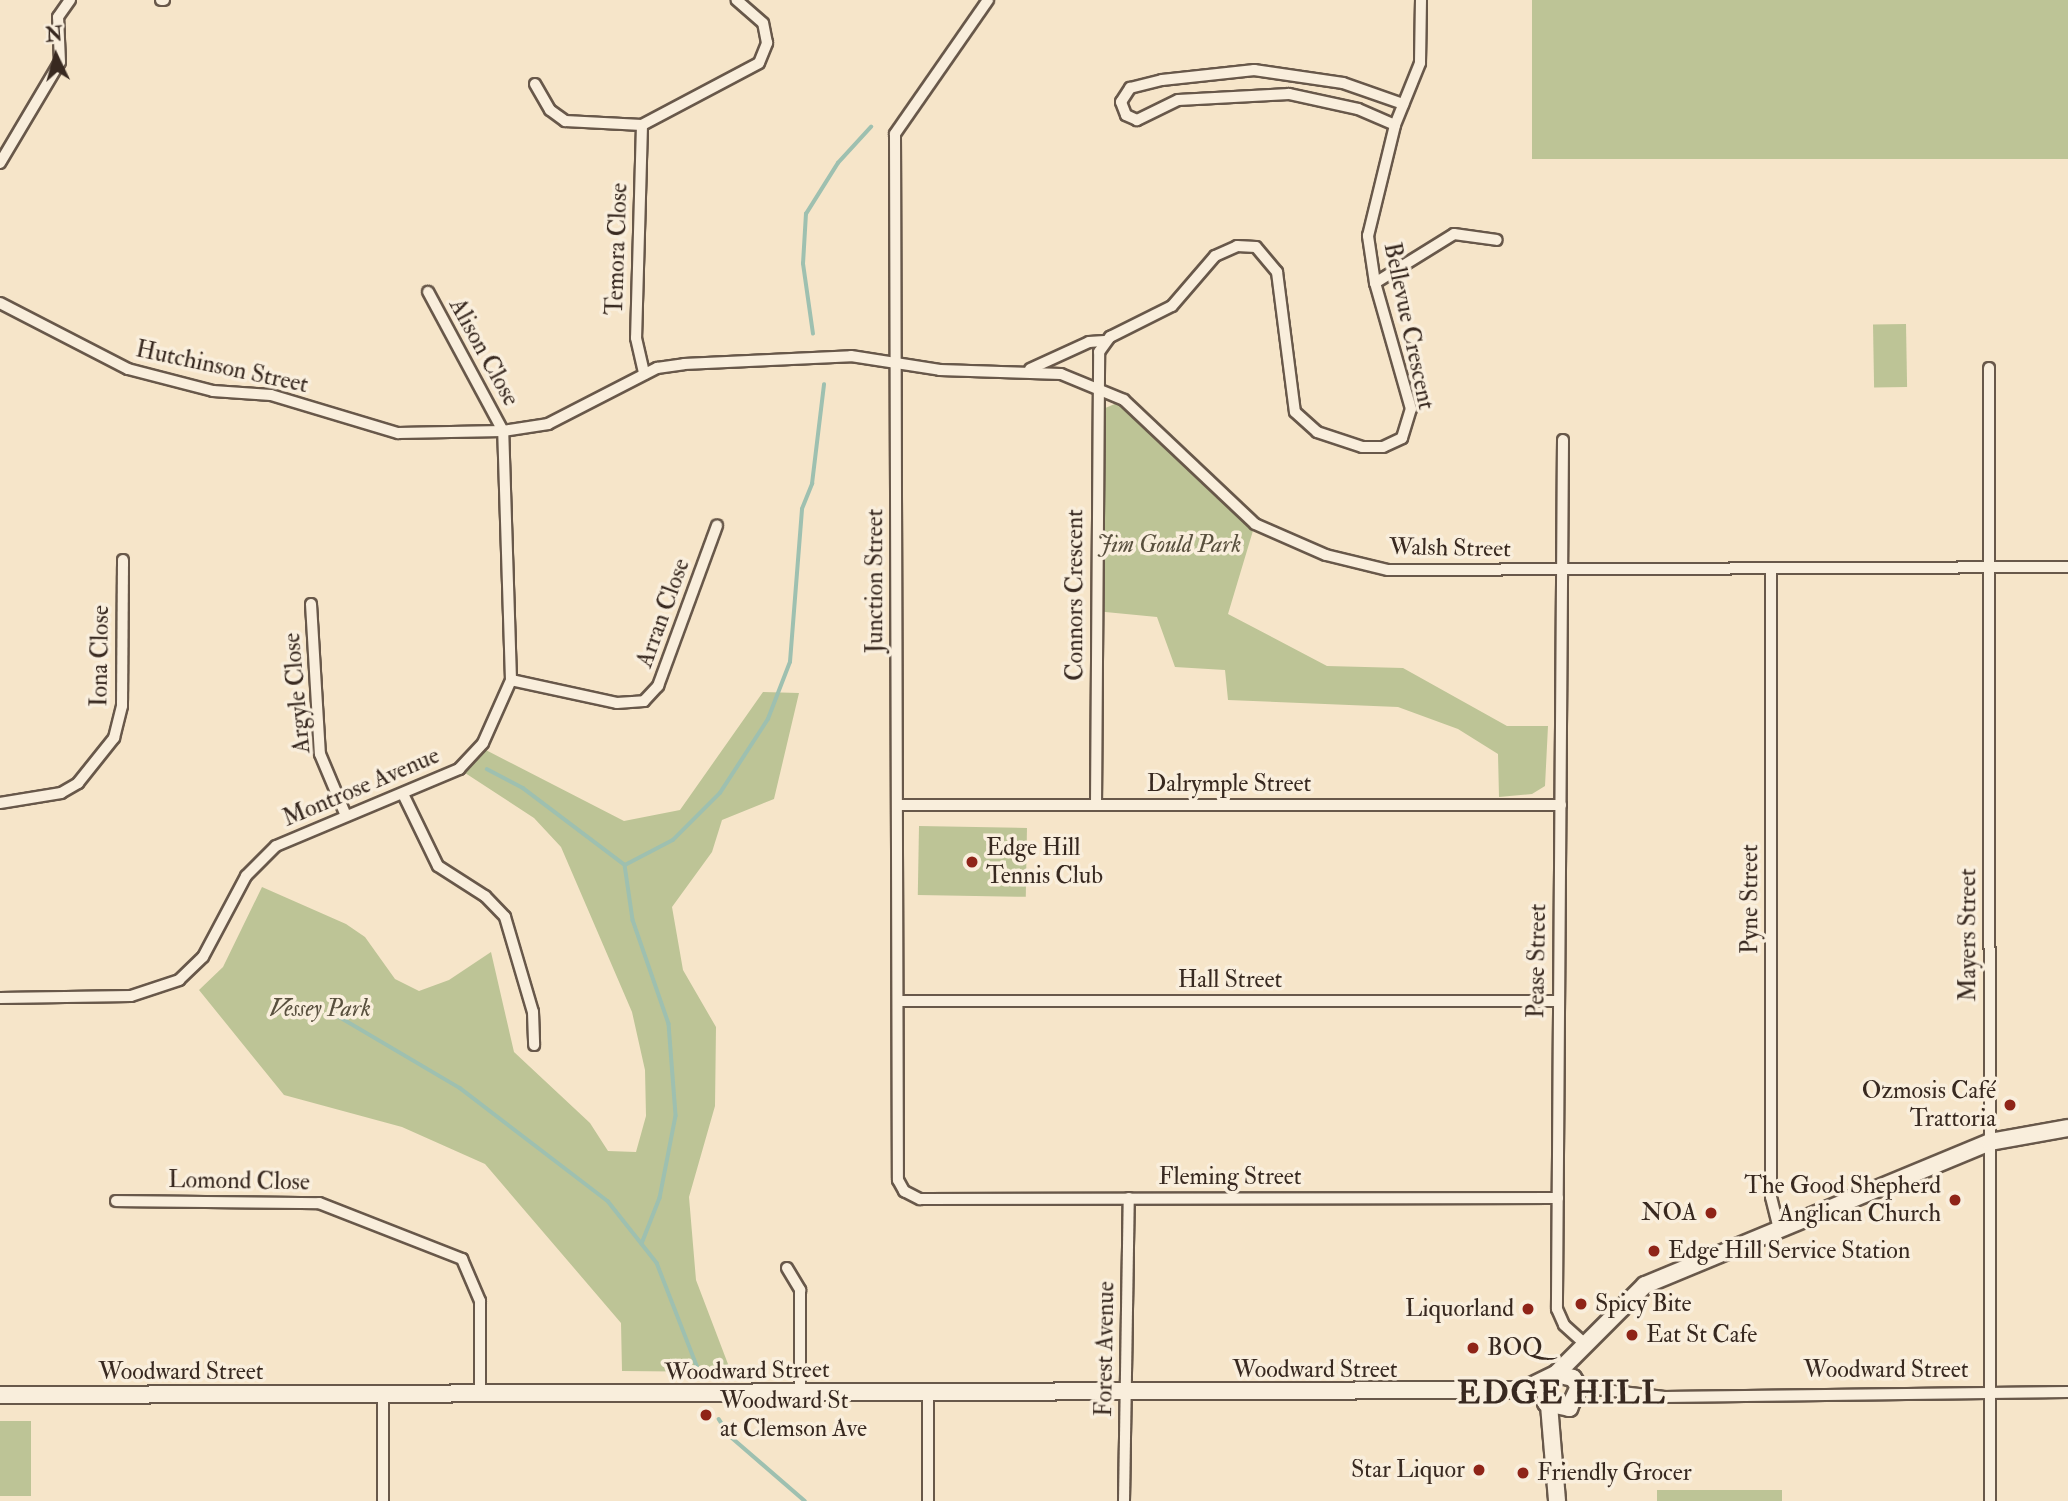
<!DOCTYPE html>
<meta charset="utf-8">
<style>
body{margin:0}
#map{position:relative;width:2068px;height:1501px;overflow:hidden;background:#f6e5c9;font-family:"IM FELL Double Pica",serif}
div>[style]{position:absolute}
.green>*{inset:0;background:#bdc496;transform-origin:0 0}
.stream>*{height:3.5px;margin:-1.75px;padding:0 1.75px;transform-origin:1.75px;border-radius:1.75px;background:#9ec0b0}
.roads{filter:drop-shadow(2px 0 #68584a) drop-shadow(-2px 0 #68584a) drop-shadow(0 2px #68584a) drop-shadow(0 -2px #68584a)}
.street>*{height:10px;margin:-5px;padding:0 5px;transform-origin:5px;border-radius:5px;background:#f9eedc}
.secondary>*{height:16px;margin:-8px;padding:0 8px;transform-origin:8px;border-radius:8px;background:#f9eedc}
.dots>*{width:19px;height:19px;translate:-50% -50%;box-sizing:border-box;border:4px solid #f9eedc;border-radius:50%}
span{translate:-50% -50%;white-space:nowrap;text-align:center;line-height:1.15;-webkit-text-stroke:7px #f9eedc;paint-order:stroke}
.street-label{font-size:24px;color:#382920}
.park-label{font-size:24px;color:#59503e;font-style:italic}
.poi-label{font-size:24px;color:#382920}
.left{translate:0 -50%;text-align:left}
.right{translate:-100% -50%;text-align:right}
.district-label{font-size:32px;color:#382920;font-weight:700;letter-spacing:2px}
.north{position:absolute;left:21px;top:21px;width:70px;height:70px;-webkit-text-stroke:5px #f9eedc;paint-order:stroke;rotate:355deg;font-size:19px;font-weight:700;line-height:28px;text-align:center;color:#382920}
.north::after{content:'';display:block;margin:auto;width:24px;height:32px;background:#382920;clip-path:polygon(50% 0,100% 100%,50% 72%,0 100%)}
</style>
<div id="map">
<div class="green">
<div style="left:1532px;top:0;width:536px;height:159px"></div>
<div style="left:1906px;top:324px;width:63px;height:33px;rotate:89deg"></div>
<div style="clip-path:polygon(1124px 400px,1255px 524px,1228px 614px,1327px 666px,1403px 668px,1507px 726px,1548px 726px,1545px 786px,1532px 794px,1499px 797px,1498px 754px,1458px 729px,1398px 707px,1228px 700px,1225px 670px,1175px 667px,1157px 617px,1095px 611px,1096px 412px)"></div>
<div style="clip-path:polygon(763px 692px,799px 693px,774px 799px,722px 820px,712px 852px,672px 907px,683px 970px,716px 1027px,715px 1106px,689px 1197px,696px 1280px,731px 1372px,622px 1371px,621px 1323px,485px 1164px,402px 1127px,284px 1095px,199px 990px,223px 967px,262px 887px,346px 924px,365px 937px,395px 979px,419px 991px,449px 980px,491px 952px,514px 1052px,590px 1123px,608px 1151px,636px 1152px,646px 1116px,645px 1070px,632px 1012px,561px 847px,534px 818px,459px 769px,480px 747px,624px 821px,680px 810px)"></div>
<div style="left:919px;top:826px;width:108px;height:69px;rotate:1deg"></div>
<div style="left:0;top:1421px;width:31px;height:75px"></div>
<div style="left:1657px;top:1490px;width:125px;height:11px"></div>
</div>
<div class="stream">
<div style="left:813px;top:334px;width:71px;rotate:-98.1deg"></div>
<div style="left:803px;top:264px;width:50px;rotate:-86.6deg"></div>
<div style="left:806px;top:214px;width:60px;rotate:-57.9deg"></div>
<div style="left:838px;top:163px;width:49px;rotate:-47.5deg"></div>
<div style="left:487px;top:769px;width:41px;rotate:27.8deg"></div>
<div style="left:523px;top:788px;width:128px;rotate:37deg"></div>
<div style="left:625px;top:865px;width:56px;rotate:81.7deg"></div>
<div style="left:633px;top:920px;width:110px;rotate:70.9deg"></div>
<div style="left:669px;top:1024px;width:92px;rotate:85.6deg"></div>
<div style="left:676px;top:1116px;width:84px;rotate:101deg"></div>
<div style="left:660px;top:1198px;width:49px;rotate:111.4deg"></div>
<div style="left:625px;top:865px;width:54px;rotate:-27.5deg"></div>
<div style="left:673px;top:840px;width:66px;rotate:-45deg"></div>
<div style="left:720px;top:793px;width:88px;rotate:-57deg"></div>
<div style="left:768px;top:719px;width:61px;rotate:-68.9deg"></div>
<div style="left:790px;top:662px;width:153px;rotate:-85.5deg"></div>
<div style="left:802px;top:509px;width:27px;rotate:-68deg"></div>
<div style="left:812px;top:484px;width:100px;rotate:-83.1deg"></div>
<div style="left:331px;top:1012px;width:150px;rotate:30.5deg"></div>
<div style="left:460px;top:1088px;width:186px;rotate:37.4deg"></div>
<div style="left:608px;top:1201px;width:79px;rotate:51.7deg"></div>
<div style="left:657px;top:1263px;width:116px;rotate:68.7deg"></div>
<div style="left:719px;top:1419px;width:20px;rotate:57deg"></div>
<div style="left:730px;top:1436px;width:99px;rotate:40.9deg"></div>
</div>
<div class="roads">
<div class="street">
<div style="left:161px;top:0;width:3px"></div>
<div style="left:988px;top:0;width:163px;rotate:124.8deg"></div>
<div style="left:895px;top:134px;width:1046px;rotate:89.84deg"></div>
<div style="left:898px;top:1180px;width:13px;rotate:61deg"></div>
<div style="left:904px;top:1191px;width:18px;rotate:27deg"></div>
<div style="left:920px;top:1199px;width:638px;rotate:-0.09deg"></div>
<div style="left:535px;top:84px;width:30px;rotate:60deg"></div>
<div style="left:550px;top:110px;width:19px;rotate:36deg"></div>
<div style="left:565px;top:121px;width:77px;rotate:3deg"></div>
<div style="left:642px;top:125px;width:213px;rotate:91.6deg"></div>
<div style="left:636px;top:338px;width:37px;rotate:77deg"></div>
<div style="left:642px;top:125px;width:132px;rotate:-27.9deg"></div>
<div style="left:759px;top:63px;width:22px;rotate:-68deg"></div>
<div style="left:767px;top:43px;width:20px;rotate:-101deg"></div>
<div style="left:763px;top:23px;width:35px;rotate:-139deg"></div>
<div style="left:1395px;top:125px;width:40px;rotate:-156.6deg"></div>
<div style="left:1358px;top:109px;width:71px;rotate:-167.7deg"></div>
<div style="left:1289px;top:94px;width:111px;rotate:176.9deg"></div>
<div style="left:1178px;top:100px;width:46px;rotate:154deg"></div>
<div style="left:1137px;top:120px;width:12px;rotate:-156deg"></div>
<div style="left:1126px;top:115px;width:14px;rotate:-111deg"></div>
<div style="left:1121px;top:102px;width:17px;rotate:-57deg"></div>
<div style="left:1130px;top:88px;width:33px;rotate:-14deg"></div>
<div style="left:1162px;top:80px;width:93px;rotate:-6.2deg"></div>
<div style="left:1254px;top:70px;width:90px;rotate:8.3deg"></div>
<div style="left:1343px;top:83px;width:64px;rotate:19.3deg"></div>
<div style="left:0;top:163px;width:117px;rotate:-59.3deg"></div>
<div style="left:60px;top:62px;width:45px;rotate:-92.5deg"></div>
<div style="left:58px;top:17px;width:21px;rotate:-55deg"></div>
<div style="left:1375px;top:283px;width:93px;rotate:-31.8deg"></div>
<div style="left:1454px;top:234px;width:43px;rotate:7.9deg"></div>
<div style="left:0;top:303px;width:144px;rotate:27.3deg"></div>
<div style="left:128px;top:369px;width:88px;rotate:14.5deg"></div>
<div style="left:213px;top:391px;width:58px;rotate:3.9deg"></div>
<div style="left:271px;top:395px;width:133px;rotate:16.7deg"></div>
<div style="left:398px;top:433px;width:105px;rotate:-1.1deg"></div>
<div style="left:503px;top:431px;width:46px;rotate:-8.8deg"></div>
<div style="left:548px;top:424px;width:123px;rotate:-27.2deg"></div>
<div style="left:657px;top:368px;width:27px;rotate:-8deg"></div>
<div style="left:684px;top:364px;width:167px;rotate:-2.7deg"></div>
<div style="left:851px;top:356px;width:90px;rotate:8.9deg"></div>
<div style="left:940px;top:370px;width:121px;rotate:1.9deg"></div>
<div style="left:1061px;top:374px;width:68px;rotate:22.4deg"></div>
<div style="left:1124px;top:400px;width:180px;rotate:43.4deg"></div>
<div style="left:1255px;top:524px;width:77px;rotate:23.6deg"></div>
<div style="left:1326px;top:555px;width:64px;rotate:13.6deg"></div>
<div style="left:1388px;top:570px;width:680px;rotate:-0.25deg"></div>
<div style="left:1989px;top:368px;width:1133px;rotate:89.95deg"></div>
<div style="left:1030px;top:369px;width:65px;rotate:-24.6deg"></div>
<div style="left:1089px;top:342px;width:16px;rotate:-4deg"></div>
<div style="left:1563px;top:440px;width:869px;rotate:90.4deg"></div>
<div style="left:1557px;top:1309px;width:17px;rotate:66deg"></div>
<div style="left:1564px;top:1325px;width:25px;rotate:42deg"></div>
<div style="left:1771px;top:569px;width:628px;rotate:90deg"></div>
<div style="left:1771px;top:1197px;width:33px;rotate:76deg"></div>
<div style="left:311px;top:604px;width:150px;rotate:86.6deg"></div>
<div style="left:320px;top:754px;width:67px;rotate:67.2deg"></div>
<div style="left:511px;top:680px;width:108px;rotate:12.2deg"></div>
<div style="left:617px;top:703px;width:27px;rotate:-4deg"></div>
<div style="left:644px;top:701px;width:21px;rotate:-47deg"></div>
<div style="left:658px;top:686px;width:171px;rotate:-69.8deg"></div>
<div style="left:403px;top:794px;width:80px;rotate:64.1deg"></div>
<div style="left:438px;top:866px;width:56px;rotate:32.6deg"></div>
<div style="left:485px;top:896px;width:29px;rotate:46deg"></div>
<div style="left:505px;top:917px;width:99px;rotate:73.6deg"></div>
<div style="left:533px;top:1012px;width:33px;rotate:88deg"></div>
<div style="left:0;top:803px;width:62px;rotate:-9.3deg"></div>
<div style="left:61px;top:793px;width:20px;rotate:-30deg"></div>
<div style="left:78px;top:783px;width:58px;rotate:-51.3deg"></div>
<div style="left:114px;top:738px;width:33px;rotate:-76deg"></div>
<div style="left:122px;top:706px;width:146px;rotate:-89.6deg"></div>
<div style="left:897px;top:805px;width:664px"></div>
<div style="left:1096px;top:805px;width:453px;rotate:-89.6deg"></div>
<div style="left:1099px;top:352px;width:19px;rotate:-54deg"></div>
<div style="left:1110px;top:337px;width:69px;rotate:-26.6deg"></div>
<div style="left:1172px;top:306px;width:66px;rotate:-49.3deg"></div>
<div style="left:1215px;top:256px;width:24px;rotate:-24deg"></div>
<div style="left:1237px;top:246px;width:19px;rotate:3deg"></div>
<div style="left:1256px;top:247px;width:33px;rotate:50deg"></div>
<div style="left:1277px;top:272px;width:141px;rotate:82.7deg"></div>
<div style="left:1295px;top:412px;width:30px;rotate:42deg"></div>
<div style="left:1317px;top:432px;width:47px;rotate:18.4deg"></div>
<div style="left:1362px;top:447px;width:21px"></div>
<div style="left:1383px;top:447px;width:21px;rotate:-25deg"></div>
<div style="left:1402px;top:438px;width:30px;rotate:-73deg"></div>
<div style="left:1411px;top:409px;width:131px;rotate:-105.9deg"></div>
<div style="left:1375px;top:283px;width:48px;rotate:-98.5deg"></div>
<div style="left:1368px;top:236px;width:114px;rotate:-76.3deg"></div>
<div style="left:1395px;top:125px;width:67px;rotate:-68deg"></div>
<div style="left:1420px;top:63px;width:63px;rotate:-89.1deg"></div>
<div style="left:0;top:998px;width:131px;rotate:-0.9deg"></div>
<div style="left:131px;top:996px;width:51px;rotate:-18.4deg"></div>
<div style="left:179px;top:980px;width:33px;rotate:-44deg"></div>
<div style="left:203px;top:957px;width:92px;rotate:-62deg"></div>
<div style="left:246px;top:876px;width:42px;rotate:-45deg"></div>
<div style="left:276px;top:846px;width:199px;rotate:-22.8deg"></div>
<div style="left:459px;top:769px;width:35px;rotate:-47deg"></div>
<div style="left:483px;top:743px;width:69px;rotate:-66deg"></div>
<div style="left:511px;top:680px;width:249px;rotate:-91.8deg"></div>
<div style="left:503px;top:431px;width:158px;rotate:-118.3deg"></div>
<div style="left:902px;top:1001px;width:657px"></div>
<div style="left:116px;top:1201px;width:203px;rotate:0.6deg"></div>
<div style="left:319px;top:1203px;width:154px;rotate:21.4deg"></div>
<div style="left:462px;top:1259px;width:46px;rotate:66.8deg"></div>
<div style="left:480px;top:1301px;width:94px;rotate:90deg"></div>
<div style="left:787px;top:1268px;width:26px;rotate:59deg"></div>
<div style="left:800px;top:1290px;width:102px;rotate:90deg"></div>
<div style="left:1579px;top:1387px;width:86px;rotate:6.7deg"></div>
<div style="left:1664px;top:1397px;width:404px;rotate:-0.7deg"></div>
<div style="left:383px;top:1501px;width:107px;rotate:-90deg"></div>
<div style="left:928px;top:1501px;width:108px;rotate:-90deg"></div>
<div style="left:1124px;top:1501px;width:303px;rotate:-89.1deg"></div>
</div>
<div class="secondary">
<div style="left:1546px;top:1380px;width:23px;rotate:90deg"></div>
<div style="left:1546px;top:1403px;width:24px;rotate:12deg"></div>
<div style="left:1569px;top:1408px;width:23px;rotate:-65deg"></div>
<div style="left:1579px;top:1387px;width:11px;rotate:-124deg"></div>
<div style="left:1573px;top:1378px;width:17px;rotate:-167deg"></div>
<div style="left:0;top:1395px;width:1523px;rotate:-0.19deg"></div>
<div style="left:1523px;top:1390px;width:37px;rotate:-26deg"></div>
<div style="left:1556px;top:1374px;width:126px;rotate:-45deg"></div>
<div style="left:1645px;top:1285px;width:373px;rotate:-22.5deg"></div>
<div style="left:1990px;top:1142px;width:79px;rotate:-10.2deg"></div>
<div style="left:1549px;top:1405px;width:96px;rotate:85.2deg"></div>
</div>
</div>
<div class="dots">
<div style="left:972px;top:862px;background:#8f2418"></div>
<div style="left:2010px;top:1105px;background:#8f2418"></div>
<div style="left:1955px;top:1200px;background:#8f2418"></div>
<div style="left:1711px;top:1213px;background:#8f2418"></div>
<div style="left:1654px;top:1251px;background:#8f2418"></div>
<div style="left:1581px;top:1304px;background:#8f2418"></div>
<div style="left:1528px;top:1309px;background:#8f2418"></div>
<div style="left:1632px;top:1335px;background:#8f2418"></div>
<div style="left:1473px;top:1348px;background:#8f2418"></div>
<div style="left:706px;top:1415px;background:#8f2418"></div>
<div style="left:1479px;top:1470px;background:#8f2418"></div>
<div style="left:1523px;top:1473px;background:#8f2418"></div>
</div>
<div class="street-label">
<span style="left:617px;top:249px;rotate:-88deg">Temora Close</span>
<span style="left:1409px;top:326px;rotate:78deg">Bellevue Crescent</span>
<span style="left:484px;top:352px;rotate:61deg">Alison Close</span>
<span style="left:222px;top:367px;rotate:12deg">Hutchinson Street</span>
<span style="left:1450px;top:548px;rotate:1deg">Walsh Street</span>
<span style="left:875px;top:581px;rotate:-90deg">Junction Street</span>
<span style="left:1075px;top:595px;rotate:-90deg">Connors Crescent</span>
<span style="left:663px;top:613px;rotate:-70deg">Arran Close</span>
<span style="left:100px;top:656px;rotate:-89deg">Iona Close</span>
<span style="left:297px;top:693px;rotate:-95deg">Argyle Close</span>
<span style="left:1229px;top:784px">Dalrymple Street</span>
<span style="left:361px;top:787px;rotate:-23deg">Montrose Avenue</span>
<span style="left:1750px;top:899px;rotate:-90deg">Pyne Street</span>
<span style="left:1968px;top:935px;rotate:-90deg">Mayers Street</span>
<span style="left:1537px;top:961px;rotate:-89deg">Pease Street</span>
<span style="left:1230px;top:980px">Hall Street</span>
<span style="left:1230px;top:1177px">Fleming Street</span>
<span style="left:239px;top:1181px;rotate:1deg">Lomond Close</span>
<span style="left:1105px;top:1349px;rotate:-89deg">Forest Avenue</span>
<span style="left:1315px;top:1370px">Woodward Street</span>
<span style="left:1886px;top:1370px">Woodward Street</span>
<span style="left:747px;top:1371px;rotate:-1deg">Woodward Street</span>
<span style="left:181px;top:1372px">Woodward Street</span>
</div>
<div class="park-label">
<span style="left:1169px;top:545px">Jim Gould Park</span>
<span style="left:320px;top:1009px">Vessey Park</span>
</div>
<div class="poi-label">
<span class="left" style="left:986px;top:862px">Edge Hill<br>Tennis Club</span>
<span class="right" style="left:1996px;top:1105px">Ozmosis Café<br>Trattoria</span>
<span class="right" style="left:1941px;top:1200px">The Good Shepherd<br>Anglican Church</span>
<span class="right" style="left:1697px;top:1213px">NOA</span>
<span class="left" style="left:1668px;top:1251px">Edge Hill Service Station</span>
<span class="left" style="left:1595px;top:1304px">Spicy Bite</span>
<span class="right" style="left:1514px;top:1309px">Liquorland</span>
<span class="left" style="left:1646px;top:1335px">Eat St Cafe</span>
<span class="left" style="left:1487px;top:1348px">BOQ</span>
<span class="left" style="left:720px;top:1415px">Woodward St<br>at Clemson Ave</span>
<span class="right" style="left:1465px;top:1470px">Star Liquor</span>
<span class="left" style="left:1537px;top:1473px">Friendly Grocer</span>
</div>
<div class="district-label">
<span style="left:1562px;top:1393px">EDGE HILL</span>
</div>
<div class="north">N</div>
</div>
